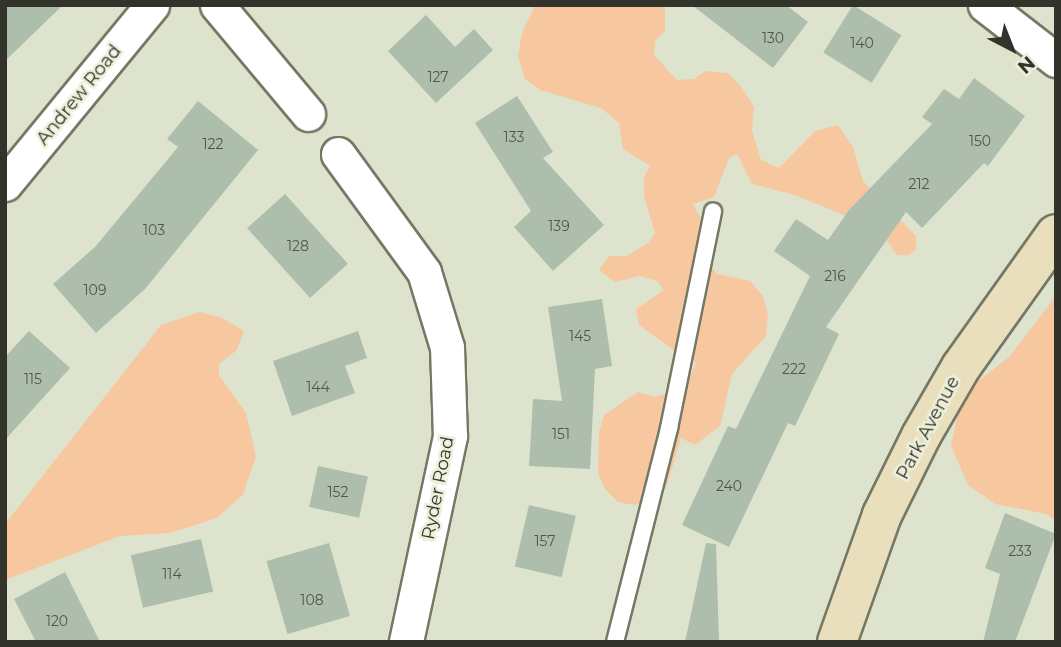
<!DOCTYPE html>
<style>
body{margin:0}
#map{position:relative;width:1061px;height:647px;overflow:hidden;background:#dee3cd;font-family:Montserrat,sans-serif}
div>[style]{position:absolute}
.green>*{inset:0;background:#f7c79f}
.building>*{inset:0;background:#aebead;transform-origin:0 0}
.roads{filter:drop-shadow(2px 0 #747864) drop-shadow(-2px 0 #747864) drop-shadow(0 2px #747864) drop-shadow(0 -2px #747864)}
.lane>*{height:16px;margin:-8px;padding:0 8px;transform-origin:8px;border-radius:8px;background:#fff}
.street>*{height:33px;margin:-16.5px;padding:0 16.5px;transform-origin:16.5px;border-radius:16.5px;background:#fff}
.secondary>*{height:38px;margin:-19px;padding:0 19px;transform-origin:19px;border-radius:19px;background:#eadfbc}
span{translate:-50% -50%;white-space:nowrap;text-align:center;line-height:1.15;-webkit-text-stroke:5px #ecf0da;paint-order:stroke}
.number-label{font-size:14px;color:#51564c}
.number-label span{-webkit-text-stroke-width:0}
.street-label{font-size:18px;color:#32342b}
.frame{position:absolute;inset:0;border:7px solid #32342b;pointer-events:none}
.north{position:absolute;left:977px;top:14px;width:70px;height:70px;-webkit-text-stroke:5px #ecf0da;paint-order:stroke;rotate:138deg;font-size:19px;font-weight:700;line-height:28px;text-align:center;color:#32342b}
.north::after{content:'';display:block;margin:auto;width:24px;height:32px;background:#32342b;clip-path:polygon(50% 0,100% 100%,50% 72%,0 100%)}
</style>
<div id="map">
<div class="green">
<div style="clip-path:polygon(535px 5px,665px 5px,665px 31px,655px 41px,654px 55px,677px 80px,694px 79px,706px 71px,728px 73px,742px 88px,754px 107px,752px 130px,761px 160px,779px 168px,815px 131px,838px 125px,853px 147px,863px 181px,916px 236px,916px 249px,909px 255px,897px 255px,885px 238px,858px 221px,795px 195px,752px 184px,737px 154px,729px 158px,714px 197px,693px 204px,703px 222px,700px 237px,711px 266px,717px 274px,750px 281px,763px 296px,768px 316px,766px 336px,732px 374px,720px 426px,695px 445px,681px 438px,667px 485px,659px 495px,634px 505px,618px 502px,605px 489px,598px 473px,599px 433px,604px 415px,638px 392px,654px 397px,684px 389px,696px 364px,690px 352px,672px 349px,639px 325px,636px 309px,664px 290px,657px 281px,639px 276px,615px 282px,599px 270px,609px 256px,627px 256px,648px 243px,655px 233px,644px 196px,644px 177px,650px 166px,623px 149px,619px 123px,601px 108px,540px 90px,525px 79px,518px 56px,522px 33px)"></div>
<div style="clip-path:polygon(1056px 296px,1056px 521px,1046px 514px,995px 504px,968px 485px,951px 446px,958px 413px,972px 386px,1009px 357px)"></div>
<div style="clip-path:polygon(200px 312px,222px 318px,244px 331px,237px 350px,219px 364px,219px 375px,246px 413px,256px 457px,243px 494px,217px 518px,170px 533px,120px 536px,5px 580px,5px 524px,161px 325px)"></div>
</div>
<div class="building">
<div style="clip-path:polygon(5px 5px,63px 5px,5px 61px)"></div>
<div style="clip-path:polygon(692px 5px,786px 5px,808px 22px,773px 68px)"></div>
<div style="left:853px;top:5px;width:57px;height:56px;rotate:32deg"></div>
<div style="clip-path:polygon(426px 15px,455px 47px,474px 29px,493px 50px,436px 103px,388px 51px)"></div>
<div style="clip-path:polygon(974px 78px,1025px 116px,988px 166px,984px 163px,922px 228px,906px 212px,826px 327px,839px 334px,795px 426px,788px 423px,729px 547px,682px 525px,728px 426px,736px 429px,810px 276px,774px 251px,796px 219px,828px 240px,849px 210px,932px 124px,922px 117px,944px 89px,959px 99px)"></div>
<div style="clip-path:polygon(517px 96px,553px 152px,543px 158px,604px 225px,553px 271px,514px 227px,531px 211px,475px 123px)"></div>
<div style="clip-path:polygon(198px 101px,258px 150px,145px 289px,96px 333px,53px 284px,95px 247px,178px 147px,167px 139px)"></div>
<div style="left:285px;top:194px;width:94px;height:51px;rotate:48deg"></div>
<div style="clip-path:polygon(602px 299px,612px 366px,595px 369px,590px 469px,529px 466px,533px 399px,562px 401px,548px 307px)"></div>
<div style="clip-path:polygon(29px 331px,70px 368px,5px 440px,5px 357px)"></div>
<div style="clip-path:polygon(358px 331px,367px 358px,345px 366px,355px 393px,292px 416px,273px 361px)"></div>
<div style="left:318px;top:466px;width:51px;height:42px;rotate:12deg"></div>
<div style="left:529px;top:505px;width:48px;height:63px;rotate:13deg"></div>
<div style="clip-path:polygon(1005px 513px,1056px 534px,1015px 642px,983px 642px,1000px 574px,985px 568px)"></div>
<div style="left:201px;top:539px;width:54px;height:72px;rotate:77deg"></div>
<div style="left:329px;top:543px;width:76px;height:65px;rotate:74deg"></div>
<div style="clip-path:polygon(706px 543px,716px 544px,719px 642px,685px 642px)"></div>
<div style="clip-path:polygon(65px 572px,100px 642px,36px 642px,14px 599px)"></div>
</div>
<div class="roads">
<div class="lane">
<div style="left:615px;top:642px;width:221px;rotate:-75.8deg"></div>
<div style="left:669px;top:428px;width:221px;rotate:-78.5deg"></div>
</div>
<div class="street">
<div style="left:217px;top:5px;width:142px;rotate:50.1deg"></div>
<div style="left:985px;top:5px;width:90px;rotate:37.8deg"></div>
<div style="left:338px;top:154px;width:146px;rotate:53.9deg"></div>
<div style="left:424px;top:272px;width:78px;rotate:73deg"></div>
<div style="left:447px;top:347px;width:89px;rotate:88.1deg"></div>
<div style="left:450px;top:436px;width:211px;rotate:102.1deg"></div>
<div style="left:5px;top:184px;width:232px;rotate:-50.6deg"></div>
</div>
<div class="secondary">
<div style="left:837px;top:642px;width:135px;rotate:-70.5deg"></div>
<div style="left:882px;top:515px;width:88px;rotate:-63.7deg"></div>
<div style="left:921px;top:436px;width:80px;rotate:-59.9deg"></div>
<div style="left:961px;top:367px;width:163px;rotate:-54.5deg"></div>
</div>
</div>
<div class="number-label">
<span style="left:773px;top:38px">130</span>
<span style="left:862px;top:43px">140</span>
<span style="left:438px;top:77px">127</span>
<span style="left:514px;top:137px">133</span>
<span style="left:980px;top:141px">150</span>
<span style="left:213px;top:144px">122</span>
<span style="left:919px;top:184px">212</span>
<span style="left:559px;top:226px">139</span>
<span style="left:154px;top:230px">103</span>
<span style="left:298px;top:246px">128</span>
<span style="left:835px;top:276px">216</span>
<span style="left:95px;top:290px">109</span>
<span style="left:580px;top:336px">145</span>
<span style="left:794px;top:369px">222</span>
<span style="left:33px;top:379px">115</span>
<span style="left:318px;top:387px">144</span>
<span style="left:561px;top:434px">151</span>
<span style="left:729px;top:486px">240</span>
<span style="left:338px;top:492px">152</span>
<span style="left:545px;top:541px">157</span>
<span style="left:1020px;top:551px">233</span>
<span style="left:172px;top:574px">114</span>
<span style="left:312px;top:600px">108</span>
<span style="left:57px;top:621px">120</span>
</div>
<div class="street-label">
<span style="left:79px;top:95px;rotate:-51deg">Andrew Road</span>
<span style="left:928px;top:428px;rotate:-62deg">Park Avenue</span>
<span style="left:438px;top:488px;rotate:-79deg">Ryder Road</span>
</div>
<div class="frame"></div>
<div class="north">N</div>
</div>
